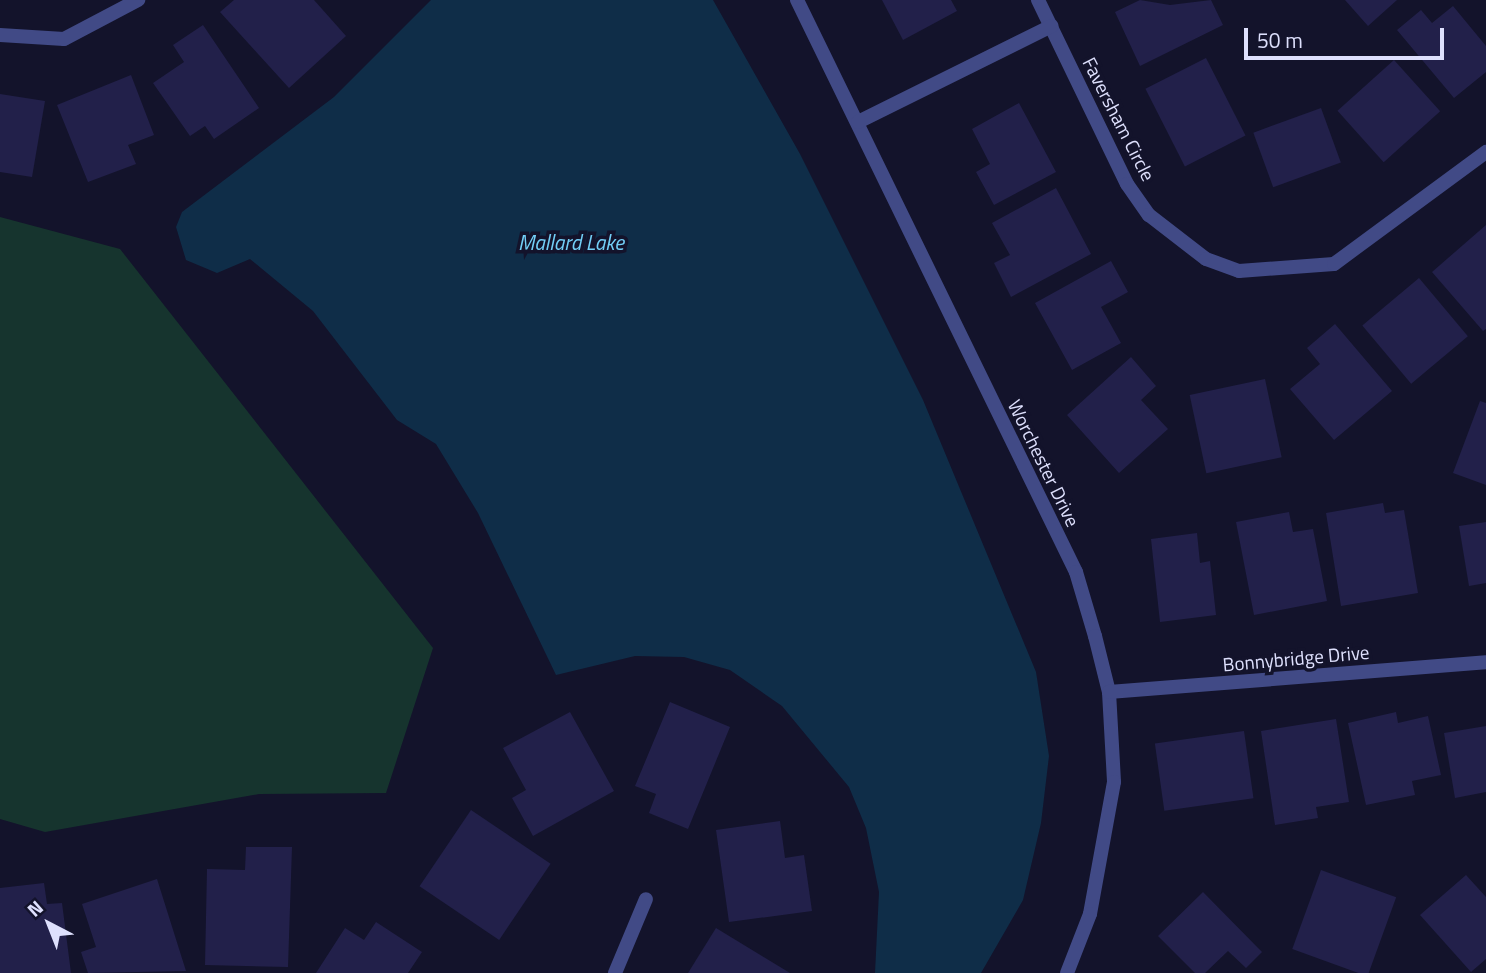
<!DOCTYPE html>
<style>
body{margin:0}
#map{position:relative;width:1486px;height:973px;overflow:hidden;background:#13132b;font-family:"Titillium Web",sans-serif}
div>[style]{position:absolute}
.green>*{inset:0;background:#16342e}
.water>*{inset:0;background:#0f2d48}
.building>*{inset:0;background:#22204a;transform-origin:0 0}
.minor>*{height:14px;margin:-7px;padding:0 7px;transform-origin:7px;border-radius:7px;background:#414a86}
span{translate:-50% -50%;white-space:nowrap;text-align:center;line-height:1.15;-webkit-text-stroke:7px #13132b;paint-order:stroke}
.street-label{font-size:19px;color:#dee0fd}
.water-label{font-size:21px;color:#73cff7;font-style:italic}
.north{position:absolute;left:14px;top:889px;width:70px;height:70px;-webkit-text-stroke:5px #13132b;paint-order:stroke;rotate:318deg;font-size:19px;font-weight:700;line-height:28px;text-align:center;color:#dee0fd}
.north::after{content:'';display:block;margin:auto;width:24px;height:32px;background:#dee0fd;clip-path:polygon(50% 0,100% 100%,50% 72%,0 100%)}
.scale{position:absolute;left:1244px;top:28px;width:200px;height:32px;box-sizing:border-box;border:4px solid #dee0fd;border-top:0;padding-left:9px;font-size:21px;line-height:24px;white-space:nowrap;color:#dee0fd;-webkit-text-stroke:5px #13132b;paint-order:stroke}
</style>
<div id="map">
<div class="green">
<div style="clip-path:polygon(0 217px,120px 249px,433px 648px,386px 793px,259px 794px,45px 832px,0 819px)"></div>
</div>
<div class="water">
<div style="clip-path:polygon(431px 0,713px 0,800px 154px,923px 400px,1036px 672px,1049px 756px,1041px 823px,1023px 900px,981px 973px,875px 973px,879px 892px,866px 828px,849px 787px,782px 706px,730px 670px,684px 657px,635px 656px,556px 675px,478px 513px,436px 444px,397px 420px,313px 311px,250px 259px,217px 273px,186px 260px,176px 227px,182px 212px,334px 97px)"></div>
</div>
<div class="building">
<div style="clip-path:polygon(234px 0,314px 0,346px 36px,289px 88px,220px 12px)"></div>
<div style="clip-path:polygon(882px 0,951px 0,957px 11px,903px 40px)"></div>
<div style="clip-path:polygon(1140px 0,1170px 5px,1211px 0,1223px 25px,1140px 66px,1115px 12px)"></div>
<div style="clip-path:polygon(1345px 0,1397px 0,1368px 26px)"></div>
<div style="clip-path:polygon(1453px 6px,1486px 46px,1486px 72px,1454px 98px,1397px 30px,1421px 10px,1432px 23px)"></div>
<div style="clip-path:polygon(203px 25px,259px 108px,214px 139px,205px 126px,190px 136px,153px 83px,184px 62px,173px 45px)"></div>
<div style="left:1206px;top:58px;width:87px;height:68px;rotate:63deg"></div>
<div style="left:1394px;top:60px;width:69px;height:76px;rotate:48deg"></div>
<div style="clip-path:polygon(131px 75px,154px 135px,128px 145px,136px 164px,88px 182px,57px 105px)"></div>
<div style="clip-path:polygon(0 94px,45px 101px,32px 177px,0 172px)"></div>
<div style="clip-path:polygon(1019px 103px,1056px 172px,994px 205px,976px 172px,990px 164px,972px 129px)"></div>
<div style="left:1321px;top:108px;width:58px;height:72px;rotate:70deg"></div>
<div style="clip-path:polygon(1056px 188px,1091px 254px,1011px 297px,994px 263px,1010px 255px,992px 223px)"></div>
<div style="clip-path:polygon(1486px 225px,1486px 329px,1483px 331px,1432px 272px)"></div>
<div style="clip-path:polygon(1111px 261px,1128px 292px,1101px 307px,1121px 343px,1072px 370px,1035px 303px)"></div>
<div style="left:1419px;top:278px;width:76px;height:74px;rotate:50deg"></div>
<div style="clip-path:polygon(1335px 324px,1392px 391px,1334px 440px,1290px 389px,1320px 364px,1307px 348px)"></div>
<div style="clip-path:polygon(1131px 357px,1156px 386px,1141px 400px,1168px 429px,1119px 473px,1067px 415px)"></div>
<div style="left:1265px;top:379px;width:80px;height:77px;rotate:78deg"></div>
<div style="clip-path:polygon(1480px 401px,1486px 403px,1486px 485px,1453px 473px)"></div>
<div style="clip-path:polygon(1383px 503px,1385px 513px,1404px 510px,1418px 593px,1341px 606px,1326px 513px)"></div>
<div style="clip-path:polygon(1289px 512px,1293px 532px,1313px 529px,1327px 601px,1254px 615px,1236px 522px)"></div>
<div style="clip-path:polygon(1486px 522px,1486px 583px,1469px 586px,1459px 526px)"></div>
<div style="clip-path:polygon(1197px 533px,1200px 563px,1210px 561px,1216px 615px,1160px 622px,1151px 539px)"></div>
<div style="clip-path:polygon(670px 702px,730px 727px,688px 829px,649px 813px,656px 794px,635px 786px)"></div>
<div style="clip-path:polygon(570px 712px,614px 791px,533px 836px,512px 798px,526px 790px,503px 748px)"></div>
<div style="clip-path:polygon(1396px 712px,1398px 723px,1428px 716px,1441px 775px,1412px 781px,1415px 795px,1366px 805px,1348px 723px)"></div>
<div style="clip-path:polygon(1336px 719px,1349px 802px,1316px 807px,1318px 818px,1275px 825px,1261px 731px)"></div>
<div style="clip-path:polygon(1486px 726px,1486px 792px,1455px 798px,1444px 733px)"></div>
<div style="left:1244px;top:731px;width:68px;height:90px;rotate:82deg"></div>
<div style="left:471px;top:810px;width:96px;height:92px;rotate:34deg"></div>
<div style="clip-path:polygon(780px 821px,785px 858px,804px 855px,812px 911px,729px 922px,716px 830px)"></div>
<div style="clip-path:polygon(246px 847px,292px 847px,288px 967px,205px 965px,207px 869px,245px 870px)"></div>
<div style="left:1321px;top:870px;width:80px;height:84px;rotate:20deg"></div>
<div style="clip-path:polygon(1466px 875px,1486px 897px,1486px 959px,1471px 972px,1420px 915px)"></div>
<div style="clip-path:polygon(157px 879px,186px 971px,88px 973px,81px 952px,96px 947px,82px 904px)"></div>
<div style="clip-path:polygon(44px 883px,47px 904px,62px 903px,71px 973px,0 973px,0 888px)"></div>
<div style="clip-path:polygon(1203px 892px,1262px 952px,1246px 968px,1228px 951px,1205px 973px,1195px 973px,1158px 936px)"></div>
<div style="clip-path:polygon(376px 922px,422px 952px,408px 973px,316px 973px,345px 928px,364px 940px)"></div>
<div style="clip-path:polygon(716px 928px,790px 973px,688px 973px)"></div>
</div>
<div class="minor">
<div style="left:797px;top:0;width:636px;rotate:64deg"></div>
<div style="left:1076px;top:572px;width:67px;rotate:73.5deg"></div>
<div style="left:1095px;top:636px;width:58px;rotate:76deg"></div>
<div style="left:1109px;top:692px;width:90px;rotate:86.8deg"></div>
<div style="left:1114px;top:782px;width:134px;rotate:100.3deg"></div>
<div style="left:1090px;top:914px;width:63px;rotate:111.3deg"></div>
<div style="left:1038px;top:0;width:204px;rotate:64.2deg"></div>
<div style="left:1127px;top:184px;width:38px;rotate:55deg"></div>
<div style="left:1149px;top:215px;width:72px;rotate:37.7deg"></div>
<div style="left:1206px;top:259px;width:35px;rotate:20deg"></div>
<div style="left:1239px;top:271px;width:95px;rotate:-4.2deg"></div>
<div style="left:1334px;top:264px;width:189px;rotate:-36.4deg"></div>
<div style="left:0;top:35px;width:64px;rotate:3.6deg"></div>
<div style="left:64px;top:39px;width:84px;rotate:-27.8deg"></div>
<div style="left:858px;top:122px;width:216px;rotate:-26.4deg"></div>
<div style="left:1109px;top:692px;width:378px;rotate:-4.5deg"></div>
<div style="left:615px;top:973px;width:80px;rotate:-67.3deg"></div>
</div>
<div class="street-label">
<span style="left:1119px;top:119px;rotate:63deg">Faversham Circle</span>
<span style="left:1044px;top:463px;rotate:64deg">Worchester Drive</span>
<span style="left:1296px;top:658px;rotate:-5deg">Bonnybridge Drive</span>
</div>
<div class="water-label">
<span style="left:571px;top:242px">Mallard Lake</span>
</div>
<div class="north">N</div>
<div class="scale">50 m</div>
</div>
